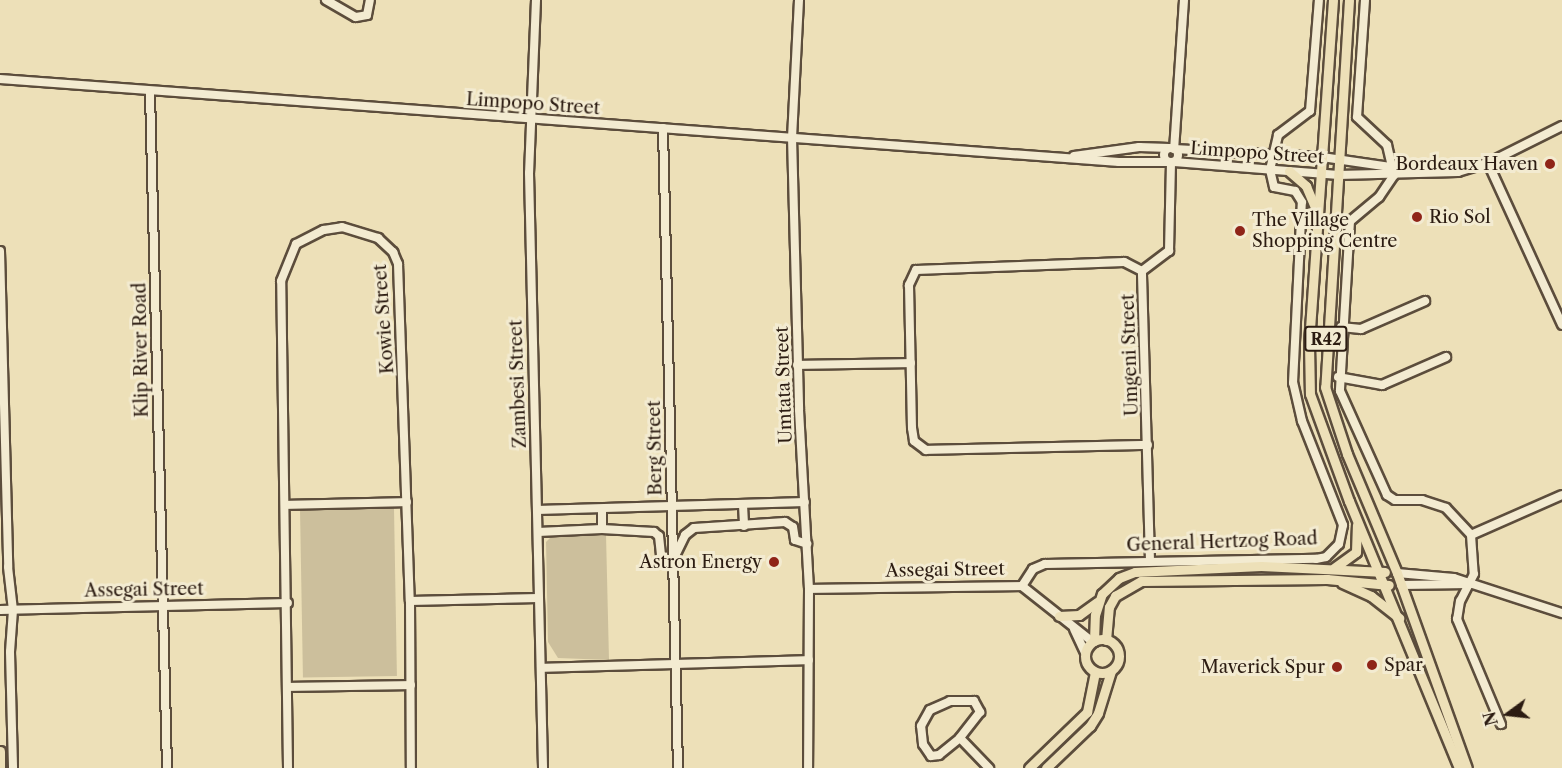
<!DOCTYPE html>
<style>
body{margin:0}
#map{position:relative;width:1562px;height:768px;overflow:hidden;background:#ede0b8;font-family:"Libre Caslon Text",serif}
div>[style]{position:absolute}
.green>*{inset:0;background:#ccbf9c;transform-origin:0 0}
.roads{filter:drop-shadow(2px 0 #5c4d3c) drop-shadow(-2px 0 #5c4d3c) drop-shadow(0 2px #5c4d3c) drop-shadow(0 -2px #5c4d3c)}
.minor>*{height:8px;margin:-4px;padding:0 4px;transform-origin:4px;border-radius:4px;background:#f3ebd1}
.minor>.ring{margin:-4px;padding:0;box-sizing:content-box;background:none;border:8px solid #f3ebd1;border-radius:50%}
.major>*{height:9px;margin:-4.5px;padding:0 4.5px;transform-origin:4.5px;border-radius:4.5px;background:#ede0b8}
.major>.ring{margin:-4.5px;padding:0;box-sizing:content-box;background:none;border:9px solid #ede0b8;border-radius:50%}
.dots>*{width:16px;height:16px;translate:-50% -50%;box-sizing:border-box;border:3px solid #f3ebd1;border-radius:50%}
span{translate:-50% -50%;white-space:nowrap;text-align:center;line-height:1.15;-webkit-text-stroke:6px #f3ebd1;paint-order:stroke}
.shield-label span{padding:2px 4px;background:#f3ebd1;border:2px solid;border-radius:4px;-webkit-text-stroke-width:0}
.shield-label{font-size:16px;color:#2c1c12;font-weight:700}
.street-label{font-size:18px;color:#2c1c12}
.poi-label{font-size:18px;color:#2c1c12}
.right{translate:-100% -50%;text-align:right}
.left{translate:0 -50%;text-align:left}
.north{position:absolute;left:1478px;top:684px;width:60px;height:60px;-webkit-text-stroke:4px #f3ebd1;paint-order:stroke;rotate:255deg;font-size:16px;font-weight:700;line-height:24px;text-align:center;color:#2c1c12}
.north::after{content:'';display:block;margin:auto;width:21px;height:27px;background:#2c1c12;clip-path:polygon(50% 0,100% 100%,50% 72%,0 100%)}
</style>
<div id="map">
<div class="green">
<div style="left:394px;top:508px;width:168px;height:94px;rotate:89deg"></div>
<div style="clip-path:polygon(606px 534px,609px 660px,558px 658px,548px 642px,546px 542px,553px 535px)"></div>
</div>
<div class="roads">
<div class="minor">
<div style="left:326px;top:0;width:34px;rotate:30deg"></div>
<div style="left:356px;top:17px;width:11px;rotate:-10deg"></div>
<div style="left:367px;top:15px;width:15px;rotate:-79deg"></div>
<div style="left:536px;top:0;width:173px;rotate:92.3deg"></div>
<div style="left:529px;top:173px;width:595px;rotate:88.65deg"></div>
<div style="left:799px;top:0;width:137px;rotate:92.9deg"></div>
<div style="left:792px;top:137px;width:273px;rotate:88.5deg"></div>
<div style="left:799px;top:410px;width:179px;rotate:86.8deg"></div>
<div style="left:809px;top:589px;width:179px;rotate:90.3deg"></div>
<div style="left:1184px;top:0;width:149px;rotate:93.8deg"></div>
<div style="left:1174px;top:149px;width:148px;rotate:3.1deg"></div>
<div style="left:1322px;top:157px;width:76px;rotate:8.3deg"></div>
<div style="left:1365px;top:0;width:117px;rotate:93.9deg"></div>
<div style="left:1357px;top:117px;width:41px;rotate:43deg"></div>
<div style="left:1387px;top:145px;width:31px;rotate:77deg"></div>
<div style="left:1394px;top:175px;width:27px;rotate:124deg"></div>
<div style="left:1379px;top:197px;width:38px;rotate:140deg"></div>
<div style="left:1350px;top:221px;width:170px;rotate:93.4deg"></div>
<div style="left:1340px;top:391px;width:114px;rotate:65.7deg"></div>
<div style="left:1387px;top:495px;width:9px;rotate:32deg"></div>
<div style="left:1395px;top:500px;width:27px"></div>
<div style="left:1422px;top:500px;width:25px;rotate:18deg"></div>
<div style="left:1446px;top:508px;width:37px;rotate:47deg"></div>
<div style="left:1471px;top:535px;width:39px;rotate:86deg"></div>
<div style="left:1474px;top:574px;width:30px;rotate:117deg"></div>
<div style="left:1460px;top:601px;width:18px;rotate:99deg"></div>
<div style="left:1457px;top:619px;width:114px;rotate:67.3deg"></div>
<div style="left:0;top:79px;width:1122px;rotate:4.24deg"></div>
<div style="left:1119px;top:162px;width:50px"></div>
<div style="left:150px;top:92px;width:676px;rotate:88.56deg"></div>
<div style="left:663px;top:128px;width:640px;rotate:88.66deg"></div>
<div class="ring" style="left:1164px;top:148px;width:6px;height:6px"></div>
<div style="left:1074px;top:156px;width:66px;rotate:-7.9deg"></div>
<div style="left:1139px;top:147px;width:30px;rotate:2deg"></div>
<div style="left:1174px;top:162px;width:165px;rotate:4.5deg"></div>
<div style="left:1338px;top:175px;width:120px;rotate:-1.4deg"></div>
<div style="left:1458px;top:172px;width:31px;rotate:-17deg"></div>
<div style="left:1488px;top:163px;width:83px;rotate:-26.6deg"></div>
<div style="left:1488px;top:163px;width:178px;rotate:65.4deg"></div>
<div style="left:0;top:251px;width:316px;rotate:88.5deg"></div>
<div style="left:8px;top:567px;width:43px;rotate:83.4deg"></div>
<div style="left:13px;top:610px;width:42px;rotate:94.1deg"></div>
<div style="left:10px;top:652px;width:116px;rotate:88.5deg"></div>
<div style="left:1142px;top:271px;width:20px;rotate:-153deg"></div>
<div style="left:1124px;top:262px;width:208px;rotate:177.8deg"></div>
<div style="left:916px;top:270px;width:17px;rotate:115deg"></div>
<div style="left:909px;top:285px;width:143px;rotate:88.8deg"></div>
<div style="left:912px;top:428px;width:13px;rotate:81deg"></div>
<div style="left:914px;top:441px;width:15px;rotate:37deg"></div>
<div style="left:926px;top:450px;width:222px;rotate:-1.3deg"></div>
<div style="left:1341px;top:327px;width:20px;rotate:6deg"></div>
<div style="left:1361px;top:329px;width:70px;rotate:-23.6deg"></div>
<div style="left:797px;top:365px;width:114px;rotate:-1deg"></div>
<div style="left:1338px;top:377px;width:45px;rotate:10.3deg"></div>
<div style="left:1382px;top:385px;width:70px;rotate:-23.6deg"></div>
<div style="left:286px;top:505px;width:121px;rotate:-1.4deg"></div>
<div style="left:743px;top:505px;width:21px;rotate:87deg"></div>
<div style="left:537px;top:510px;width:268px;rotate:-1.7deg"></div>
<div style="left:602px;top:510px;width:19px;rotate:90deg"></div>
<div style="left:538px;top:532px;width:64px;rotate:-2.7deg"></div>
<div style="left:602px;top:529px;width:52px;rotate:3.3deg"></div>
<div style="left:654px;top:532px;width:6px;rotate:39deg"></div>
<div style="left:659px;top:536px;width:19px;rotate:84deg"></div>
<div style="left:661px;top:555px;width:15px;rotate:37deg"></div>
<div style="left:1471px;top:535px;width:99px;rotate:-23.7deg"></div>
<div style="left:673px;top:560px;width:28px;rotate:-64deg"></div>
<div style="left:685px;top:535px;width:11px;rotate:-38deg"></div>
<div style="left:694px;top:528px;width:91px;rotate:-3.8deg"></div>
<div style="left:785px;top:522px;width:9px;rotate:32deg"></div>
<div style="left:793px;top:527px;width:13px;rotate:81deg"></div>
<div style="left:795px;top:540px;width:13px;rotate:18deg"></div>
<div style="left:1150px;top:561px;width:290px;rotate:-91.6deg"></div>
<div style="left:1142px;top:271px;width:34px;rotate:-37deg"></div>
<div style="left:1169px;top:251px;width:88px;rotate:-88.7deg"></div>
<div style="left:1397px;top:573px;width:57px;rotate:5deg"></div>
<div style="left:1454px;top:578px;width:114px;rotate:18deg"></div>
<div style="left:1401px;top:585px;width:69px;rotate:-0.8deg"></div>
<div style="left:1022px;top:586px;width:20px;rotate:-57deg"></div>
<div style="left:1033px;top:569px;width:13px;rotate:-23deg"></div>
<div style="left:1045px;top:564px;width:271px;rotate:-1.1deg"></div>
<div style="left:1316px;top:559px;width:10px;rotate:-11deg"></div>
<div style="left:1326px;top:557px;width:18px;rotate:-45deg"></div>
<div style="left:1339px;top:544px;width:19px;rotate:-78deg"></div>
<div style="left:1343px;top:525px;width:112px;rotate:-111.5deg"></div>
<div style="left:1302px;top:421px;width:39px;rotate:-103deg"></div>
<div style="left:1293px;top:383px;width:181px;rotate:-87.2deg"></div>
<div style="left:1302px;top:202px;width:13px;rotate:-122deg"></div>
<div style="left:1295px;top:191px;width:21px;rotate:-169deg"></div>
<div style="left:1274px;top:187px;width:17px;rotate:-103deg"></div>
<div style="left:1270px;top:170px;width:36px;rotate:-77deg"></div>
<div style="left:1278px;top:135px;width:40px;rotate:-37deg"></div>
<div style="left:1310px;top:111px;width:111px;rotate:-85.4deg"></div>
<div style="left:809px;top:589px;width:213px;rotate:-0.8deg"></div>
<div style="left:1022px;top:586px;width:90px;rotate:38.3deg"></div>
<div style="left:410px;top:601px;width:128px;rotate:-1.3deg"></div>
<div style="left:0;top:610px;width:288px;rotate:-1.4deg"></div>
<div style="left:1074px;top:629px;width:26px;rotate:65deg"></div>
<div style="left:541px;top:668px;width:268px;rotate:-1.7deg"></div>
<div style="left:288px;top:687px;width:123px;rotate:-0.9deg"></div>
<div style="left:950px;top:701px;width:24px"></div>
<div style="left:974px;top:701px;width:13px;rotate:61deg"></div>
<div style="left:980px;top:712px;width:33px;rotate:128deg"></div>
<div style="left:960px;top:738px;width:27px;rotate:141deg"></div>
<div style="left:939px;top:755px;width:8px;rotate:173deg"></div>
<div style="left:931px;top:756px;width:14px;rotate:-124deg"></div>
<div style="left:923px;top:744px;width:18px;rotate:-96deg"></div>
<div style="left:921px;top:726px;width:18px;rotate:-61deg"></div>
<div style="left:930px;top:710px;width:22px;rotate:-24deg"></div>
<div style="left:960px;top:738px;width:42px;rotate:46deg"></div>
<div style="left:288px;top:768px;width:487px;rotate:-90.8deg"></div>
<div style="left:281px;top:281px;width:40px;rotate:-68deg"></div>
<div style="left:296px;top:244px;width:31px;rotate:-27deg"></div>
<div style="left:324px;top:230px;width:18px;rotate:-9deg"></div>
<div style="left:342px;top:227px;width:38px;rotate:17deg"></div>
<div style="left:378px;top:238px;width:21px;rotate:43deg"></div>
<div style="left:393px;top:252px;width:13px;rotate:67deg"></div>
<div style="left:398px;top:264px;width:337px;rotate:88deg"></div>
<div style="left:410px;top:601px;width:167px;rotate:89.7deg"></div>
</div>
<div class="major">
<div style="left:1333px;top:0;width:345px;rotate:94deg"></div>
<div style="left:1309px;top:344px;width:50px;rotate:88.9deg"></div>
<div style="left:1310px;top:394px;width:114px;rotate:70deg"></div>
<div style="left:1349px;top:501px;width:289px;rotate:67.6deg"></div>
<div style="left:1349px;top:0;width:388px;rotate:93.5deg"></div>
<div style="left:1325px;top:387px;width:71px;rotate:71.8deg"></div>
<div style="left:1347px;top:454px;width:129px;rotate:67.2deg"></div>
<div style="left:1397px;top:573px;width:207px;rotate:70.3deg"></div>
<div style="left:1289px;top:171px;width:23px;rotate:41deg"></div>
<div style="left:1306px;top:186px;width:26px;rotate:67deg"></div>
<div style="left:1334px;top:568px;width:27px;rotate:-36deg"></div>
<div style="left:1356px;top:552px;width:27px;rotate:-88deg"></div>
<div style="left:1342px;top:583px;width:32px;rotate:24deg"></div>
<div style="left:1371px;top:596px;width:36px;rotate:38deg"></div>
<div style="left:1059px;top:616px;width:20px;rotate:-3deg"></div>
<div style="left:1079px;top:615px;width:22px;rotate:-36deg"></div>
<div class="ring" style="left:1085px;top:639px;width:25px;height:25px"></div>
<div style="left:1106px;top:640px;width:33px;rotate:-85deg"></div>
<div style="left:1109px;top:607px;width:13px;rotate:-61deg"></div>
<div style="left:1115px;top:596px;width:30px;rotate:-30deg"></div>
<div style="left:1141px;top:581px;width:186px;rotate:-0.6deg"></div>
<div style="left:1327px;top:579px;width:62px;rotate:5.5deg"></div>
<div style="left:1094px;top:641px;width:26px;rotate:-88deg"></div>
<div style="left:1095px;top:615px;width:22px;rotate:-72deg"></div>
<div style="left:1102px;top:594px;width:23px;rotate:-43deg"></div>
<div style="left:1119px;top:578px;width:17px;rotate:-21deg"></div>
<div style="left:1135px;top:572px;width:126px;rotate:-2.7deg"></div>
<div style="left:1261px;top:566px;width:124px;rotate:2.8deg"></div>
<div style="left:0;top:751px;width:17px;rotate:90deg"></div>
<div style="left:1029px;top:768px;width:81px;rotate:-44deg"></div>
<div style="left:1087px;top:712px;width:41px;rotate:-78.7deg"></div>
<div style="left:1046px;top:768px;width:61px;rotate:-43.7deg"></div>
<div style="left:1090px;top:726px;width:15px;rotate:-58deg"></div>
<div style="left:1098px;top:713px;width:44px;rotate:-72.8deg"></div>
</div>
</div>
<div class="dots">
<div style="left:1550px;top:164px;background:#8f2418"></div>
<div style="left:1417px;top:217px;background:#8f2418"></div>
<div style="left:1240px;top:231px;background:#8f2418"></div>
<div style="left:774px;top:562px;background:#8f2418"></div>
<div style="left:1372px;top:665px;background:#8f2418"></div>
<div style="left:1337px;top:667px;background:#8f2418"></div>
</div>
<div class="shield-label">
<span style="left:1326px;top:339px">R42</span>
</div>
<div class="street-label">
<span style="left:533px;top:104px;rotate:4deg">Limpopo Street</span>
<span style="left:1257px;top:153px;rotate:4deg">Limpopo Street</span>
<span style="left:384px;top:319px;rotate:-94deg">Kowie Street</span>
<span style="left:141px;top:350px;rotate:-91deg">Klip River Road</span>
<span style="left:1130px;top:355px;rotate:-92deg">Umgeni Street</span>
<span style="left:518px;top:384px;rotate:-92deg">Zambesi Street</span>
<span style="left:784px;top:385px;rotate:-92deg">Umtata Street</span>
<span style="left:655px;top:448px;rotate:-91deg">Berg Street</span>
<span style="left:1222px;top:542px;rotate:-2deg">General Hertzog Road</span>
<span style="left:945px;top:570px;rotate:-1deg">Assegai Street</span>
<span style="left:144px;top:590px;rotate:-1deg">Assegai Street</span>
</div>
<div class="poi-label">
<span class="right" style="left:1538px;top:164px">Bordeaux Haven</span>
<span class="left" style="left:1429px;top:217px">Rio Sol</span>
<span class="left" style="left:1252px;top:231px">The Village<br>Shopping Centre</span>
<span class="right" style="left:762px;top:562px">Astron Energy</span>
<span class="left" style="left:1384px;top:665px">Spar</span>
<span class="right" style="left:1325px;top:667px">Maverick Spur</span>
</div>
<div class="north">N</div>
</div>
